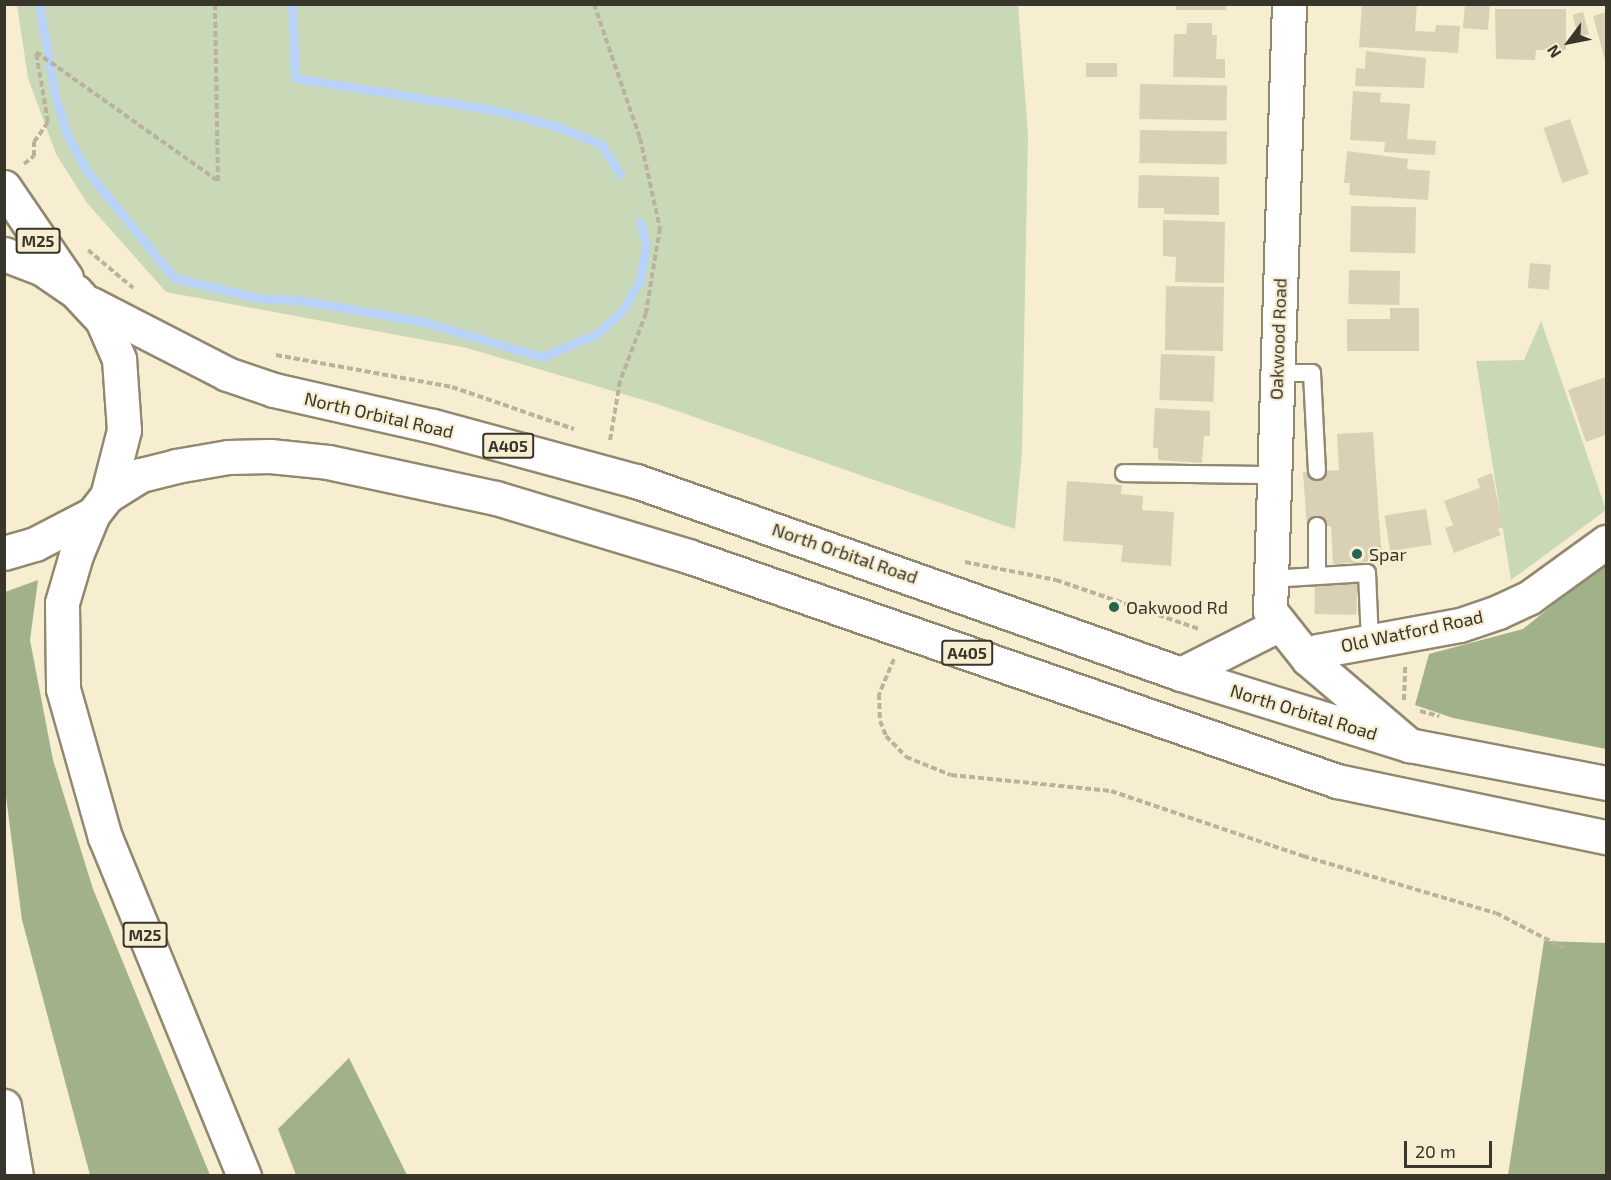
<!DOCTYPE html>
<style>
body{margin:0}
#map{position:relative;width:1611px;height:1180px;overflow:hidden;background:#f7edd1;font-family:"Exo 2",sans-serif}
div>[style]{position:absolute}
.green>*{inset:0;background:#c9d8b6}
.forest>*{inset:0;background:#a1b28a}
.stream>*{height:9px;margin:-4.5px;padding:0 4.5px;transform-origin:4.5px;border-radius:4.5px;background:#b9d3f8}
.building>*{inset:0;background:#dad0b5;transform-origin:0 0}
.path>*{height:4px;margin-top:-2px;transform-origin:0;background:repeating-linear-gradient(90deg,#bab39c 0 6px,transparent 0 9px)}
.roads{filter:drop-shadow(2px 0 #92886f) drop-shadow(-2px 0 #92886f) drop-shadow(0 2px #92886f) drop-shadow(0 -2px #92886f)}
.lane>*{height:16px;margin:-8px;padding:0 8px;transform-origin:8px;border-radius:8px;background:#fff}
.street>*{height:33px;margin:-16.5px;padding:0 16.5px;transform-origin:16.5px;border-radius:16.5px;background:#fff}
.secondary>*{height:33px;margin:-16.5px;padding:0 16.5px;transform-origin:16.5px;border-radius:16.5px;background:#fff}
.highway>*{height:33px;margin:-16.5px;padding:0 16.5px;transform-origin:16.5px;border-radius:16.5px;background:#fff}
.dots>*{width:16px;height:16px;translate:-50% -50%;box-sizing:border-box;border:3px solid #f7edd1;border-radius:50%}
span{translate:-50% -50%;white-space:nowrap;text-align:center;line-height:1.15;-webkit-text-stroke:4.5px #f7edd1;paint-order:stroke}
.shield-label span{padding:2px 4px;background:#f7edd1;border:2px solid;border-radius:4px;-webkit-text-stroke-width:0}
.shield-label{font-size:16px;color:#38352a;font-weight:700}
.street-label{font-size:18px;color:#38352a}
.poi-label{font-size:18px;color:#38352a}
.left{translate:0 -50%;text-align:left}
.frame{position:absolute;inset:0;border:6px solid #38352a;pointer-events:none}
.north{position:absolute;left:1539px;top:12px;width:60px;height:60px;-webkit-text-stroke:4px #f7edd1;paint-order:stroke;rotate:238deg;font-size:16px;font-weight:700;line-height:24px;text-align:center;color:#38352a}
.north::after{content:'';display:block;margin:auto;width:21px;height:27px;background:#38352a;clip-path:polygon(50% 0,100% 100%,50% 72%,0 100%)}
.scale{position:absolute;left:1404px;top:1141px;width:88px;height:27px;box-sizing:border-box;border:3px solid #38352a;border-top:0;padding-left:8px;font-size:18px;line-height:21px;white-space:nowrap;color:#38352a;-webkit-text-stroke:4px #f7edd1;paint-order:stroke}
</style>
<div id="map">
<div class="green">
<div style="clip-path:polygon(17px 5px,1018px 5px,1028px 134px,1022px 451px,1015px 529px,657px 404px,467px 348px,166px 292px,87px 203px,56px 154px,28px 78px)"></div>
<div style="clip-path:polygon(1541px 321px,1606px 510px,1511px 580px,1476px 361px,1524px 360px)"></div>
</div>
<div class="forest">
<div style="clip-path:polygon(1606px 562px,1606px 749px,1453px 718px,1415px 705px,1429px 654px,1523px 629px)"></div>
<div style="clip-path:polygon(38px 580px,30px 640px,53px 760px,93px 889px,210px 1175px,90px 1175px,22px 920px,5px 789px,5px 592px)"></div>
<div style="clip-path:polygon(1544px 941px,1606px 943px,1606px 1175px,1508px 1175px)"></div>
<div style="clip-path:polygon(349px 1058px,407px 1175px,296px 1175px,278px 1129px)"></div>
</div>
<div class="stream">
<div style="left:39px;top:4px;width:93px;rotate:80.1deg"></div>
<div style="left:55px;top:96px;width:41px;rotate:72.9deg"></div>
<div style="left:67px;top:135px;width:41px;rotate:60.9deg"></div>
<div style="left:87px;top:171px;width:138px;rotate:50.9deg"></div>
<div style="left:174px;top:278px;width:86px;rotate:13.4deg"></div>
<div style="left:258px;top:298px;width:46px;rotate:3.7deg"></div>
<div style="left:304px;top:301px;width:122px;rotate:9.9deg"></div>
<div style="left:424px;top:322px;width:123px;rotate:16.5deg"></div>
<div style="left:542px;top:357px;width:60px;rotate:-22.7deg"></div>
<div style="left:597px;top:334px;width:34px;rotate:-43deg"></div>
<div style="left:622px;top:311px;width:35px;rotate:-59deg"></div>
<div style="left:640px;top:281px;width:37px;rotate:-81deg"></div>
<div style="left:646px;top:244px;width:23px;rotate:-105deg"></div>
<div style="left:292px;top:4px;width:74px;rotate:87.7deg"></div>
<div style="left:295px;top:78px;width:202px;rotate:9.1deg"></div>
<div style="left:494px;top:110px;width:63px;rotate:14.7deg"></div>
<div style="left:555px;top:126px;width:49px;rotate:21.4deg"></div>
<div style="left:601px;top:144px;width:36px;rotate:58deg"></div>
</div>
<div class="building">
<div style="left:1176px;top:4px;width:50px;height:6px"></div>
<div style="clip-path:polygon(1362px 4px,1417px 4px,1415px 31px,1435px 32px,1436px 25px,1460px 26px,1458px 53px,1359px 47px)"></div>
<div style="left:1465px;top:4px;width:25px;height:24px;rotate:5deg"></div>
<div style="clip-path:polygon(1495px 9px,1566px 9px,1566px 50px,1536px 50px,1535px 60px,1496px 59px)"></div>
<div style="left:1583px;top:12px;width:23px;height:11px;rotate:75deg"></div>
<div style="clip-path:polygon(1606px 12px,1606px 64px,1593px 16px)"></div>
<div style="clip-path:polygon(1187px 23px,1212px 23px,1212px 35px,1217px 35px,1216px 59px,1225px 59px,1225px 78px,1173px 77px,1174px 34px,1186px 34px)"></div>
<div style="clip-path:polygon(1366px 51px,1426px 58px,1424px 88px,1355px 86px,1356px 68px,1365px 69px)"></div>
<div style="left:1086px;top:63px;width:31px;height:14px"></div>
<div style="left:1140px;top:84px;width:87px;height:35px;rotate:1deg"></div>
<div style="clip-path:polygon(1353px 91px,1381px 93px,1380px 102px,1410px 104px,1407px 139px,1436px 141px,1435px 155px,1384px 152px,1385px 142px,1350px 140px)"></div>
<div style="left:1570px;top:119px;width:58px;height:28px;rotate:71deg"></div>
<div style="left:1140px;top:130px;width:87px;height:33px;rotate:1deg"></div>
<div style="clip-path:polygon(1347px 151px,1408px 159px,1407px 169px,1430px 171px,1428px 200px,1349px 195px,1350px 183px,1344px 183px)"></div>
<div style="clip-path:polygon(1139px 175px,1219px 177px,1219px 215px,1164px 214px,1164px 208px,1138px 208px)"></div>
<div style="left:1351px;top:206px;width:65px;height:46px;rotate:1deg"></div>
<div style="clip-path:polygon(1163px 220px,1225px 222px,1224px 283px,1175px 282px,1176px 257px,1163px 256px)"></div>
<div style="left:1530px;top:263px;width:21px;height:25px;rotate:5deg"></div>
<div style="left:1349px;top:270px;width:51px;height:34px;rotate:1deg"></div>
<div style="left:1166px;top:286px;width:58px;height:64px;rotate:1deg"></div>
<div style="clip-path:polygon(1390px 308px,1419px 308px,1419px 351px,1347px 351px,1347px 319px,1390px 319px)"></div>
<div style="left:1161px;top:354px;width:54px;height:46px;rotate:2deg"></div>
<div style="clip-path:polygon(1606px 377px,1606px 435px,1586px 442px,1568px 390px)"></div>
<div style="clip-path:polygon(1155px 408px,1210px 411px,1210px 436px,1204px 436px,1202px 463px,1158px 460px,1158px 448px,1153px 448px)"></div>
<div style="clip-path:polygon(1373px 432px,1382px 561px,1333px 564px,1331px 526px,1307px 527px,1303px 472px,1339px 470px,1337px 434px)"></div>
<div style="clip-path:polygon(1492px 473px,1503px 527px,1498px 529px,1501px 535px,1454px 553px,1445px 528px,1453px 525px,1444px 501px,1480px 488px,1477px 479px)"></div>
<div style="clip-path:polygon(1067px 481px,1122px 485px,1121px 494px,1143px 496px,1142px 510px,1174px 512px,1171px 566px,1121px 562px,1123px 545px,1063px 541px)"></div>
<div style="left:1426px;top:509px;width:36px;height:42px;rotate:81deg"></div>
<div style="left:1315px;top:583px;width:42px;height:31px;rotate:1deg"></div>
</div>
<div class="path">
<div style="left:594px;top:4px;width:142px;rotate:71.1deg"></div>
<div style="left:640px;top:138px;width:92px;rotate:77.5deg"></div>
<div style="left:660px;top:228px;width:86px;rotate:99.4deg"></div>
<div style="left:646px;top:313px;width:73px;rotate:110.9deg"></div>
<div style="left:620px;top:381px;width:61px;rotate:99.5deg"></div>
<div style="left:24px;top:164px;width:13px;rotate:-39deg"></div>
<div style="left:34px;top:156px;width:14px;rotate:-90deg"></div>
<div style="left:34px;top:142px;width:24px;rotate:-55deg"></div>
<div style="left:48px;top:122px;width:71px;rotate:-99.7deg"></div>
<div style="left:36px;top:52px;width:223px;rotate:35.3deg"></div>
<div style="left:218px;top:181px;width:177px;rotate:-91deg"></div>
<div style="left:88px;top:250px;width:59px;rotate:40.2deg"></div>
<div style="left:276px;top:355px;width:179px;rotate:10.3deg"></div>
<div style="left:452px;top:387px;width:129px;rotate:19deg"></div>
<div style="left:965px;top:562px;width:93px;rotate:11.2deg"></div>
<div style="left:1056px;top:580px;width:151px;rotate:18.9deg"></div>
<div style="left:894px;top:659px;width:38px;rotate:113deg"></div>
<div style="left:879px;top:694px;width:27px;rotate:88deg"></div>
<div style="left:880px;top:721px;width:16px;rotate:68deg"></div>
<div style="left:886px;top:736px;width:29px;rotate:46deg"></div>
<div style="left:906px;top:757px;width:48px;rotate:21.8deg"></div>
<div style="left:951px;top:775px;width:161px;rotate:5.7deg"></div>
<div style="left:1111px;top:791px;width:203px;rotate:18.7deg"></div>
<div style="left:1303px;top:856px;width:201px;rotate:16.5deg"></div>
<div style="left:1496px;top:913px;width:76px;rotate:27.2deg"></div>
<div style="left:1404px;top:700px;width:34px;rotate:-88deg"></div>
<div style="left:1420px;top:711px;width:20px;rotate:15deg"></div>
</div>
<div class="roads">
<div class="lane">
<div style="left:1277px;top:373px;width:35px"></div>
<div style="left:1312px;top:373px;width:98px;rotate:87.1deg"></div>
<div style="left:1124px;top:473px;width:150px;rotate:0.8deg"></div>
<div style="left:1317px;top:526px;width:50px;rotate:90deg"></div>
<div style="left:1270px;top:579px;width:97px;rotate:-3.5deg"></div>
<div style="left:1367px;top:573px;width:69px;rotate:87.5deg"></div>
</div>
<div class="street">
<div style="left:1308px;top:659px;width:13px;rotate:-39deg"></div>
<div style="left:1318px;top:651px;width:144px;rotate:-10.4deg"></div>
<div style="left:1460px;top:625px;width:40px;rotate:-18.9deg"></div>
<div style="left:1498px;top:612px;width:35px;rotate:-25deg"></div>
<div style="left:1530px;top:597px;width:94px;rotate:-35.9deg"></div>
</div>
<div class="secondary">
<div style="left:1289px;top:4px;width:607px;rotate:91.79deg"></div>
<div style="left:1270px;top:611px;width:61px;rotate:51.6deg"></div>
<div style="left:1308px;top:659px;width:133px;rotate:40.4deg"></div>
<div style="left:1181px;top:674px;width:109px;rotate:-26.8deg"></div>
</div>
<div class="highway">
<div style="left:4px;top:187px;width:110px;rotate:55.7deg"></div>
<div style="left:4px;top:254px;width:40px;rotate:21deg"></div>
<div style="left:41px;top:268px;width:42px;rotate:34.4deg"></div>
<div style="left:76px;top:292px;width:38px;rotate:47deg"></div>
<div style="left:102px;top:320px;width:43px;rotate:66.4deg"></div>
<div style="left:119px;top:359px;width:71px;rotate:86deg"></div>
<div style="left:124px;top:430px;width:68px;rotate:104.4deg"></div>
<div style="left:107px;top:496px;width:23px;rotate:128deg"></div>
<div style="left:93px;top:514px;width:65px;rotate:152.7deg"></div>
<div style="left:35px;top:544px;width:32px;rotate:164deg"></div>
<div style="left:91px;top:304px;width:153px;rotate:27.2deg"></div>
<div style="left:227px;top:374px;width:50px;rotate:18.8deg"></div>
<div style="left:274px;top:390px;width:163px;rotate:12.8deg"></div>
<div style="left:433px;top:426px;width:210px;rotate:15.2deg"></div>
<div style="left:636px;top:481px;width:578px;rotate:19.5deg"></div>
<div style="left:1181px;top:674px;width:239px;rotate:17.3deg"></div>
<div style="left:1409px;top:745px;width:201px;rotate:10.9deg"></div>
<div style="left:107px;top:496px;width:40px;rotate:-32deg"></div>
<div style="left:141px;top:475px;width:36px;rotate:-14deg"></div>
<div style="left:176px;top:466px;width:53px;rotate:-9.8deg"></div>
<div style="left:228px;top:457px;width:42px;rotate:-1.4deg"></div>
<div style="left:270px;top:456px;width:58px;rotate:5.9deg"></div>
<div style="left:328px;top:462px;width:172px;rotate:12.1deg"></div>
<div style="left:496px;top:498px;width:201px;rotate:16.8deg"></div>
<div style="left:688px;top:556px;width:687px;rotate:19.12deg"></div>
<div style="left:1337px;top:781px;width:275px;rotate:11.8deg"></div>
<div style="left:93px;top:514px;width:44px;rotate:112.5deg"></div>
<div style="left:76px;top:555px;width:50px;rotate:106.3deg"></div>
<div style="left:62px;top:603px;width:86px;rotate:89.3deg"></div>
<div style="left:63px;top:689px;width:154px;rotate:74.2deg"></div>
<div style="left:105px;top:837px;width:366px;rotate:67.7deg"></div>
<div style="left:4px;top:1106px;width:71px;rotate:80.3deg"></div>
</div>
</div>
<div class="dots">
<div style="left:1357px;top:554px;background:#246451"></div>
<div style="left:1114px;top:607px;background:#246451"></div>
</div>
<div class="shield-label">
<span style="left:38px;top:241px">M25</span>
<span style="left:508px;top:446px">A405</span>
<span style="left:967px;top:653px">A405</span>
<span style="left:145px;top:935px">M25</span>
</div>
<div class="street-label">
<span style="left:1278px;top:339px;rotate:-88deg">Oakwood Road</span>
<span style="left:379px;top:415px;rotate:13deg">North Orbital Road</span>
<span style="left:845px;top:553px;rotate:19deg">North Orbital Road</span>
<span style="left:1412px;top:631px;rotate:-12deg">Old Watford Road</span>
<span style="left:1304px;top:712px;rotate:17deg">North Orbital Road</span>
</div>
<div class="poi-label">
<span class="left" style="left:1369px;top:554px">Spar</span>
<span class="left" style="left:1126px;top:607px">Oakwood Rd</span>
</div>
<div class="frame"></div>
<div class="north">N</div>
<div class="scale">20 m</div>
</div>
